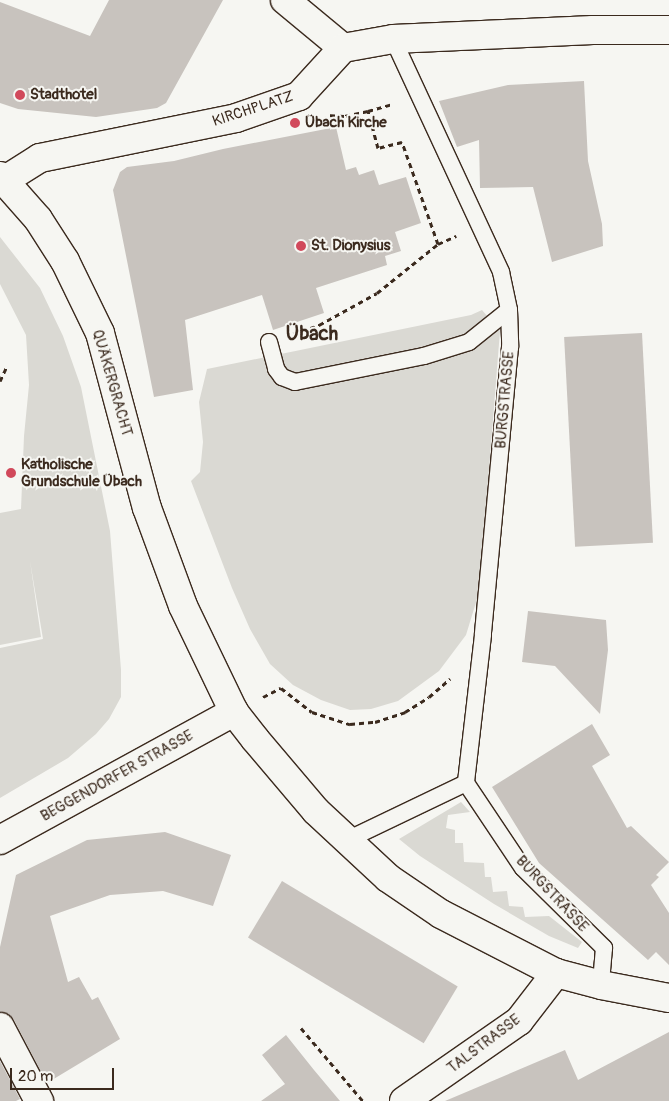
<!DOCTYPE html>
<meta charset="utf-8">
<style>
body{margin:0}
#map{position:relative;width:669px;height:1101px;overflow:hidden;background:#f6f6f2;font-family:Pangolin,sans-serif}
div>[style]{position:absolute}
.green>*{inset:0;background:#dad9d3}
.building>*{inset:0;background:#c8c3be;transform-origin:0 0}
.path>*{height:3px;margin-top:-1.5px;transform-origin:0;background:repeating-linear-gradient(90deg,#3b2a1e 0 5px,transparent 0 9px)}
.roads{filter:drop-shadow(1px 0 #3b2a1e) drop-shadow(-1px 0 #3b2a1e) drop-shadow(0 1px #3b2a1e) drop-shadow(0 -1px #3b2a1e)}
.lane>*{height:16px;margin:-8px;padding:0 8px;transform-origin:8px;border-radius:8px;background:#f6f6f2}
.street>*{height:28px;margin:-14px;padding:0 14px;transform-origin:14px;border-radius:14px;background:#f6f6f2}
.secondary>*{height:28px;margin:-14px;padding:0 14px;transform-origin:14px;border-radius:14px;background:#f6f6f2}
.dots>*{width:14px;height:14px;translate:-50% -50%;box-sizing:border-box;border:2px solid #f6f6f2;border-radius:50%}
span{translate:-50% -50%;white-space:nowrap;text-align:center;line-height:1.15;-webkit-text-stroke:4px #f6f6f2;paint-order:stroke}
.poi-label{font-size:15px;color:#3b2a1e;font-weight:700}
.left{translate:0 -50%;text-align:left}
.street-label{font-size:15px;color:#3b2a1e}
.district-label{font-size:20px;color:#3b2a1e;font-weight:700}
.scale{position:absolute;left:10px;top:1068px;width:104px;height:22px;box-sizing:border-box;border:2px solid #3b2a1e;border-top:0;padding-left:6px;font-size:15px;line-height:18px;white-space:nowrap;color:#3b2a1e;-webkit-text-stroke:4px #f6f6f2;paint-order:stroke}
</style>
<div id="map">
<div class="green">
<div style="clip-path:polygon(0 237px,40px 288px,63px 336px,81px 387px,110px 531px,121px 670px,121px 697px,109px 719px,96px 734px,68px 758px,0 798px,0 648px,43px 639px,30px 561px,41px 637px,0 645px,0 513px,21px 509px,24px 436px,29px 385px,26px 335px,0 284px)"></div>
<div style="clip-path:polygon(482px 310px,500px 331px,482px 558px,477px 599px,466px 635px,439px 671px,398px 701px,371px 709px,350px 710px,321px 700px,293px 685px,270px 664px,250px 629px,232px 588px,191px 481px,200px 472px,203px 442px,199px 402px,207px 369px,471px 315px)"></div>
<div style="clip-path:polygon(461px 802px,470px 812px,448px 815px,446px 828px,455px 830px,455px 843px,463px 843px,464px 862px,484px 863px,485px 877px,491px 877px,493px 892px,507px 891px,509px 906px,523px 907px,525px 917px,549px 916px,582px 942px,578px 948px,549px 936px,494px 904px,420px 856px,399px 839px)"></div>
</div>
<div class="building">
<div style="clip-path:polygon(109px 0,223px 0,166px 103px,157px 108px,96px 117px,18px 109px,0 103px,0 2px,90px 36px)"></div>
<div style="clip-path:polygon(584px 81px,588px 161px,602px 224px,603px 246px,552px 262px,533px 187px,480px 188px,479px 140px,457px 147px,439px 101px,508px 85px)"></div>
<div style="clip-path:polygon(336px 127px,346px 170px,356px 167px,359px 175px,374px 170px,379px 185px,406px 177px,421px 223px,395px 232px,401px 251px,385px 256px,387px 265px,316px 288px,324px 313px,273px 330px,262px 295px,185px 320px,193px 390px,154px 397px,113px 190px,120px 172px,127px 167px,174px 161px,223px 149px)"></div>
<div style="left:642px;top:333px;width:210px;height:78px;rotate:87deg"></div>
<div style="clip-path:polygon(528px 611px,606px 620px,608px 650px,600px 714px,555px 666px,522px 662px)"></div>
<div style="clip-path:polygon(592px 724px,610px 755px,592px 766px,627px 828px,631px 826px,669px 862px,656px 875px,659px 877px,651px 885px,669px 913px,669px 965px,656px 952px,648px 960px,539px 863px,492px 787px)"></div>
<div style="clip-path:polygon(165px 832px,231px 855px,213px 906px,163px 891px,110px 895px,50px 916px,68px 982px,79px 977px,92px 1000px,98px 997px,120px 1039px,47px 1083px,14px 1020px,8px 1014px,0 1011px,0 947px,16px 875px,87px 840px)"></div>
<div style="left:282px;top:881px;width:205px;height:66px;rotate:31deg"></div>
<div style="clip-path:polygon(669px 1032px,669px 1101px,445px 1101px,565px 1050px,578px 1080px)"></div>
<div style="clip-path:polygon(286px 1035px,314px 1070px,340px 1101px,261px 1101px,285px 1084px,262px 1055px)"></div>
<div style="clip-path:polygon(0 1061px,20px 1099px,16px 1101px,0 1101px)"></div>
</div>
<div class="path">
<div style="left:368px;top:111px;width:26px;rotate:-16deg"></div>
<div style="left:438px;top:244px;width:20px;rotate:-24deg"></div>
<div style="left:293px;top:334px;width:28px;rotate:-19deg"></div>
<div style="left:319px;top:325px;width:66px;rotate:-28.9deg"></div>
<div style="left:377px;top:293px;width:78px;rotate:-38.8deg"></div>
<div style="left:438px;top:244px;width:108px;rotate:-109.4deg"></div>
<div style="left:402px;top:142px;width:25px;rotate:166deg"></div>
<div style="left:378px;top:148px;width:38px;rotate:-105deg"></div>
<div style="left:368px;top:111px;width:25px;rotate:168deg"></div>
<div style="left:344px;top:116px;width:18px;rotate:-177deg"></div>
<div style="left:0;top:381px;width:17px;rotate:-65deg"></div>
<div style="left:263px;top:697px;width:20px;rotate:-27deg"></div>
<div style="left:281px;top:688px;width:39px;rotate:38deg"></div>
<div style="left:312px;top:712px;width:40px;rotate:18deg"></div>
<div style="left:350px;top:724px;width:25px;rotate:-5deg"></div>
<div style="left:375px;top:722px;width:32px;rotate:-18deg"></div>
<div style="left:405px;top:712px;width:28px;rotate:-32deg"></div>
<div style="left:429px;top:697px;width:28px;rotate:-41deg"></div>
<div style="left:301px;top:1028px;width:96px;rotate:49.7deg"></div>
</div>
<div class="roads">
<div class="lane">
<div style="left:393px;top:39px;width:257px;rotate:65.1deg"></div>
<div style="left:501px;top:272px;width:39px;rotate:78deg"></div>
<div style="left:509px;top:310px;width:37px;rotate:88deg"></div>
<div style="left:510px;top:347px;width:289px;rotate:95.4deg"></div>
<div style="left:483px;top:635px;width:149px;rotate:96.6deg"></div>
<div style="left:466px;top:783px;width:102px;rotate:56.2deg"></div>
<div style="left:523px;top:868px;width:114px;rotate:44.6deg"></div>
<div style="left:604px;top:948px;width:37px;rotate:95deg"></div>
<div style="left:269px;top:342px;width:28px;rotate:75deg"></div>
<div style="left:276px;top:369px;width:10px;rotate:53deg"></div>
<div style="left:282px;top:377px;width:14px;rotate:21deg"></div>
<div style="left:295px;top:382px;width:132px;rotate:-11.4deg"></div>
<div style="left:424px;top:356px;width:47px;rotate:-17.3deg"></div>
<div style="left:469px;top:342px;width:51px;rotate:-38.7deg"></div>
<div style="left:347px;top:840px;width:132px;rotate:-25.6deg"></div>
</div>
<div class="street">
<div style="left:285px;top:0;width:75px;rotate:39.6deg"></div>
<div style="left:5px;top:180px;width:41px;rotate:-32.2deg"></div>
<div style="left:40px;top:158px;width:200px;rotate:-11.5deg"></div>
<div style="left:236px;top:118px;width:67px;rotate:-19.2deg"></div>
<div style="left:299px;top:96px;width:65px;rotate:-47.5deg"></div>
<div style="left:343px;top:48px;width:51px;rotate:-10.2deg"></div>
<div style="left:393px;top:39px;width:200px;rotate:-2.6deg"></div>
<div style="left:593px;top:30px;width:76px"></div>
<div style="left:0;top:840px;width:267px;rotate:-28.7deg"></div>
<div style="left:0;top:1027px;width:84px;rotate:62.2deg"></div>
<div style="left:404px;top:1101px;width:140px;rotate:-34.8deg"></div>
<div style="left:519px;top:1021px;width:61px;rotate:-52.4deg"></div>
</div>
<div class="secondary">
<div style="left:0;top:176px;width:57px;rotate:48.5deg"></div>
<div style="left:38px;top:219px;width:50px;rotate:57.3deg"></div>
<div style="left:65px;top:261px;width:80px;rotate:64.1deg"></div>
<div style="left:100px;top:333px;width:181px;rotate:75deg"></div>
<div style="left:147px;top:508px;width:104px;rotate:69.8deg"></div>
<div style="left:183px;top:606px;width:118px;rotate:64.3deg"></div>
<div style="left:234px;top:712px;width:34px;rotate:52deg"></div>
<div style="left:255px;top:739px;width:94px;rotate:49.7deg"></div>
<div style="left:316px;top:811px;width:98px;rotate:42.9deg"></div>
<div style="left:388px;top:878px;width:64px;rotate:34.2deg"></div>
<div style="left:441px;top:914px;width:129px;rotate:27.2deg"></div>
<div style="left:556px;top:973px;width:47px;rotate:14.9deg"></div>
<div style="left:601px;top:985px;width:69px;rotate:10.8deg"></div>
</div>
</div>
<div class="dots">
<div style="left:20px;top:95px;background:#d1495b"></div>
<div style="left:295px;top:123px;background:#d1495b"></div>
<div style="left:301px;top:246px;background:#d1495b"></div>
<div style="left:11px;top:473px;background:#d1495b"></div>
</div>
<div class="poi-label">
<span class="left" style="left:30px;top:95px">Stadthotel</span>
<span class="left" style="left:305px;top:123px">Übach Kirche</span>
<span class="left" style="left:311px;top:246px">St. Dionysius</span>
<span class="left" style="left:21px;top:473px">Katholische<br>Grundschule Übach</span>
</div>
<div class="street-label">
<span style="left:253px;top:109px;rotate:-18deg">KIRCHPLATZ</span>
<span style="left:112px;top:383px;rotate:74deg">QUÄKERGRACHT</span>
<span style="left:505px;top:400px;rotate:-85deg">BURGSTRASSE</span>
<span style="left:117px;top:776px;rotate:-29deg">BEGGENDORFER STRASSE</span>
<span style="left:552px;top:894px;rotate:47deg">BURGSTRASSE</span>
<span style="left:484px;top:1044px;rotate:-37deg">TALSTRASSE</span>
</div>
<div class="district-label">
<span style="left:312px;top:333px">Übach</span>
</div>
<div class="scale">20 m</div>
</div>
